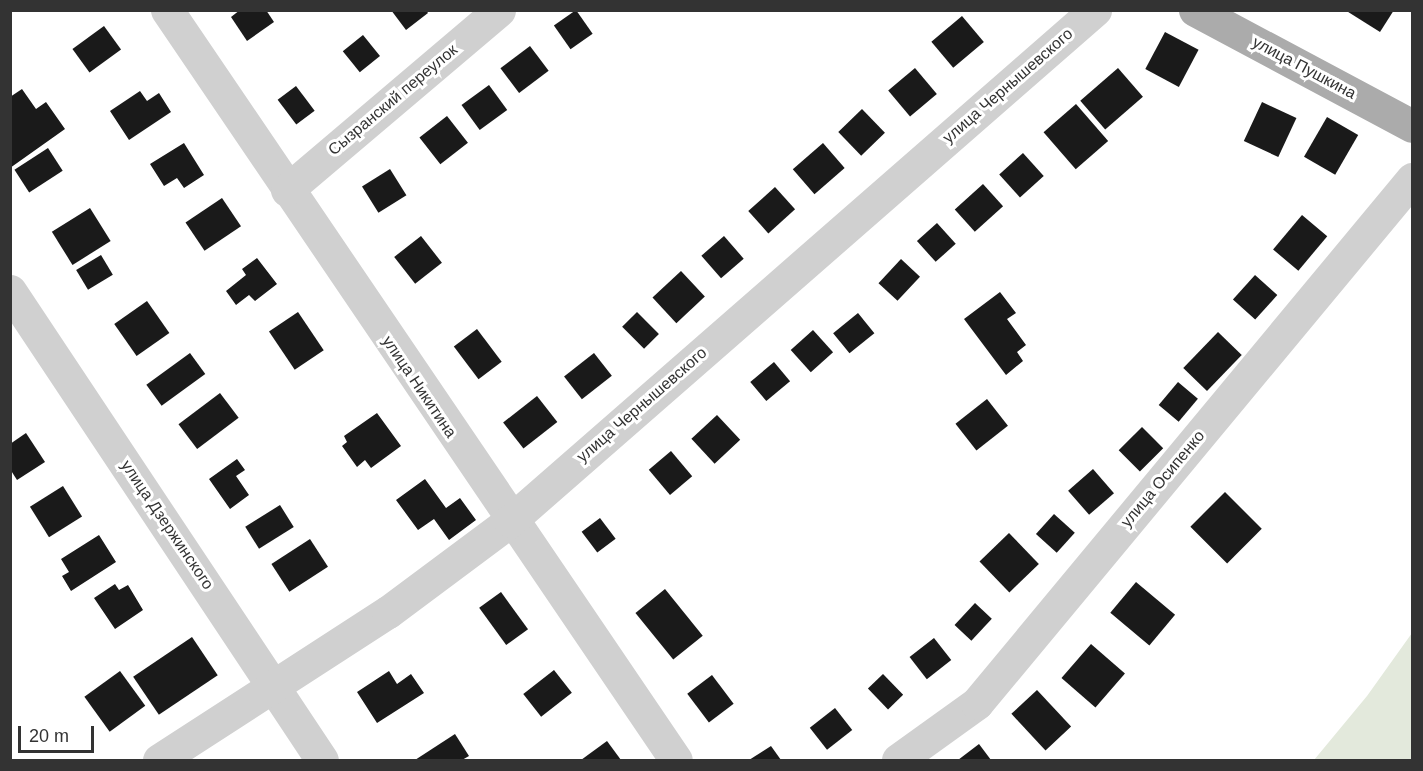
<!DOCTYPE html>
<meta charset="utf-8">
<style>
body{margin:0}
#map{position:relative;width:1423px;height:771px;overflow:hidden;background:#fff;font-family:Arial,sans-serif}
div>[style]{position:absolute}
.green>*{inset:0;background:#e3e9dc}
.building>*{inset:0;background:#1a1a1a;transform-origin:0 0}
.minor>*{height:33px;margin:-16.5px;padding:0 16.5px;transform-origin:16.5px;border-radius:16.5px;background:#d0d0d0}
.major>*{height:33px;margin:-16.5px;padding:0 16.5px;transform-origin:16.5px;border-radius:16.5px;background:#ababab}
span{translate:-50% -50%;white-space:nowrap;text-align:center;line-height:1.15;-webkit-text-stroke:6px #fff;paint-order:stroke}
.street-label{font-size:16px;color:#333}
.frame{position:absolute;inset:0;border:12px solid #333;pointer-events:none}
.scale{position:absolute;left:18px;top:726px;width:76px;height:27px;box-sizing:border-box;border:3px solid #333;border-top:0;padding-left:8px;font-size:18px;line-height:21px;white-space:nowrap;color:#333;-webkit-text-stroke:4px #fff;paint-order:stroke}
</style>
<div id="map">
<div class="green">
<div style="clip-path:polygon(1412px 633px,1412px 760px,1314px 760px,1367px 696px)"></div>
</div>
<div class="building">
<div style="clip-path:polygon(240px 10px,266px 10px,274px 22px,247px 41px,231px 17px)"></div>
<div style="clip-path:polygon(391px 10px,426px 10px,428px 13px,406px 30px)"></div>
<div style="left:576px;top:10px;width:29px;height:27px;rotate:55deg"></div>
<div style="clip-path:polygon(1345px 10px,1394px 10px,1380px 32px)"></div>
<div style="left:962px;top:16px;width:34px;height:40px;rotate:50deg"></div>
<div style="left:104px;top:26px;width:29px;height:39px;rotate:54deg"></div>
<div style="left:1165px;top:32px;width:38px;height:42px;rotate:28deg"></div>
<div style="left:363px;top:35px;width:27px;height:26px;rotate:51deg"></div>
<div style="left:530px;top:46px;width:31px;height:37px;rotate:53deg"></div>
<div style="left:915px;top:68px;width:34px;height:35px;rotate:50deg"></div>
<div style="left:1118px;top:68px;width:38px;height:50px;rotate:49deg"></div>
<div style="left:489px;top:85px;width:31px;height:34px;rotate:54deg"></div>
<div style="left:296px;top:86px;width:31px;height:23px;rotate:53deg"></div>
<div style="clip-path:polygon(22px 89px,36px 109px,46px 102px,65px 129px,10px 168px,10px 97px)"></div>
<div style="clip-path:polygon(140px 91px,147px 101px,159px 93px,171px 112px,129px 140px,110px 111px)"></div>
<div style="left:1262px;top:102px;width:38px;height:43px;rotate:25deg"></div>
<div style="left:1076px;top:104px;width:49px;height:43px;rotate:49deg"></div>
<div style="left:862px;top:109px;width:33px;height:33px;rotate:46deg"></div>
<div style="left:447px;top:116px;width:34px;height:35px;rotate:52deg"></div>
<div style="left:1327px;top:117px;width:36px;height:46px;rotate:30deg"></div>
<div style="clip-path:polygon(184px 143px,204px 175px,184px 188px,177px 178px,164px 186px,150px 164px)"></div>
<div style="left:823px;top:143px;width:33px;height:40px;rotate:49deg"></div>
<div style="left:48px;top:148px;width:27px;height:40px;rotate:57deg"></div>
<div style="left:1023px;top:153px;width:31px;height:32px;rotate:48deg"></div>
<div style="left:390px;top:169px;width:31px;height:33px;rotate:58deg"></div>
<div style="left:983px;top:184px;width:30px;height:38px;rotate:48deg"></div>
<div style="left:775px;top:187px;width:30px;height:36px;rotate:48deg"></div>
<div style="left:222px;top:198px;width:34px;height:44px;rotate:56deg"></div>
<div style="left:90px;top:208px;width:39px;height:45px;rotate:58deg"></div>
<div style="left:1302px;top:215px;width:33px;height:45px;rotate:40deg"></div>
<div style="left:937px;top:223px;width:28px;height:27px;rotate:48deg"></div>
<div style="left:421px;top:236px;width:34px;height:34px;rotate:52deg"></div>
<div style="left:724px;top:236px;width:30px;height:30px;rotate:49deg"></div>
<div style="left:101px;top:255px;width:23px;height:29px;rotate:59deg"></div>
<div style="clip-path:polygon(257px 258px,277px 284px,255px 301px,249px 295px,236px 305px,226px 291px,246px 275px,242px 269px)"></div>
<div style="left:901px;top:259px;width:26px;height:33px;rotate:43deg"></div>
<div style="left:681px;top:271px;width:35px;height:39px;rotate:47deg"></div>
<div style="left:1255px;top:275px;width:30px;height:33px;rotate:42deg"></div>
<div style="clip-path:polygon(1000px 292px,1016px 313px,1007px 319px,1026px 345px,1017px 352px,1023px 361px,1006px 375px,964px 319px)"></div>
<div style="left:147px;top:301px;width:39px;height:40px;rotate:55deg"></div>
<div style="left:298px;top:312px;width:46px;height:35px;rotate:56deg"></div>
<div style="left:637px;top:312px;width:31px;height:21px;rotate:45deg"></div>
<div style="left:858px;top:313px;width:26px;height:32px;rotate:51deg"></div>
<div style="left:477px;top:329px;width:41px;height:29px;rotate:53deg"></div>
<div style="left:813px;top:330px;width:30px;height:30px;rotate:48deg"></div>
<div style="left:1218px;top:332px;width:33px;height:50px;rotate:44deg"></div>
<div style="left:190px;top:353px;width:26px;height:54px;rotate:54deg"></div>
<div style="left:594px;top:353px;width:29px;height:38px;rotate:52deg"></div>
<div style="left:774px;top:362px;width:25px;height:31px;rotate:50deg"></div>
<div style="left:1178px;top:382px;width:26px;height:30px;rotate:40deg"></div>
<div style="left:220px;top:393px;width:31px;height:52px;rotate:53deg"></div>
<div style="left:537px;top:396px;width:33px;height:43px;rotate:52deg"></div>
<div style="left:987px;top:399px;width:34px;height:40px;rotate:52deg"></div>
<div style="clip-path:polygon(377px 413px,401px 446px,371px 468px,365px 460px,357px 467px,342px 446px,347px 442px,344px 436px)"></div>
<div style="left:717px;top:415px;width:34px;height:35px;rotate:47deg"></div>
<div style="left:1142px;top:427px;width:30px;height:33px;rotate:45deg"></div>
<div style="clip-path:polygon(26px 433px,45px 462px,17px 480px,10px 469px,10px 444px)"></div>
<div style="left:671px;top:451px;width:33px;height:29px;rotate:50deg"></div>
<div style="clip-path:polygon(237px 459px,245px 470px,236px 476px,249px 495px,230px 509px,209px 479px)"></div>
<div style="left:1093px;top:469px;width:32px;height:33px;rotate:49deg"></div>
<div style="clip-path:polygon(425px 479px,446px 508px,460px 498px,476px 520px,449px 540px,434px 519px,418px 530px,396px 500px)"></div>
<div style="left:63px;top:486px;width:36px;height:39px;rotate:58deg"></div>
<div style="left:1225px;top:492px;width:52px;height:49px;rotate:45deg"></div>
<div style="left:280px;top:505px;width:26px;height:41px;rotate:58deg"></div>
<div style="left:1054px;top:514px;width:28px;height:27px;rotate:42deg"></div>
<div style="left:600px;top:518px;width:26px;height:23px;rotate:53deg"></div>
<div style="left:1009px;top:533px;width:43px;height:41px;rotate:46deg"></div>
<div style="clip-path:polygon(99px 535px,116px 562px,71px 591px,62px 576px,69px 572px,61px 559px)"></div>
<div style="left:310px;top:539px;width:33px;height:46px;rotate:57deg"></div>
<div style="left:1136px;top:582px;width:51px;height:40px;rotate:40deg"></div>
<div style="clip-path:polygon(115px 584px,119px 590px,128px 585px,143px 610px,115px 629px,94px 598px)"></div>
<div style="left:665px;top:589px;width:60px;height:38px;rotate:51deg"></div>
<div style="left:501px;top:592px;width:46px;height:27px;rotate:54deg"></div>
<div style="left:975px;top:603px;width:23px;height:30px;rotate:43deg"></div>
<div style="left:192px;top:637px;width:46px;height:71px;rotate:56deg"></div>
<div style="left:934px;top:638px;width:28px;height:31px;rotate:52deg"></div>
<div style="left:1091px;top:644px;width:45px;height:45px;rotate:41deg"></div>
<div style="left:554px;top:670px;width:29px;height:39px;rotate:52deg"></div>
<div style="left:120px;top:671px;width:43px;height:44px;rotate:54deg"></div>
<div style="clip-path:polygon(389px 671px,397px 684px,411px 674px,424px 693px,377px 723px,357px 692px)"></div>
<div style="left:883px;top:674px;width:29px;height:21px;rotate:46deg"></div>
<div style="left:712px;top:675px;width:36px;height:31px;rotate:53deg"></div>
<div style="left:1037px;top:690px;width:50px;height:35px;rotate:47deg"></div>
<div style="left:835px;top:708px;width:28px;height:32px;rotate:52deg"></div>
<div style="clip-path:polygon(455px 734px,469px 756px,462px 760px,415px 760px)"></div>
<div style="clip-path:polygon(607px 741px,621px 760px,581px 760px)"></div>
<div style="clip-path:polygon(979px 744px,991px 760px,958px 760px)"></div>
<div style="clip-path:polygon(771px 746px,781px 760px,749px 760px)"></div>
</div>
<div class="minor">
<div style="left:167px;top:10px;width:906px;rotate:55.84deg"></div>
<div style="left:287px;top:190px;width:278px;rotate:-40.3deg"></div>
<div style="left:10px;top:291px;width:563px;rotate:56.37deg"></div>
<div style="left:159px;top:760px;width:273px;rotate:-32.9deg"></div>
<div style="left:388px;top:612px;width:152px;rotate:-36.7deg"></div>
<div style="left:510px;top:521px;width:777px;rotate:-41.14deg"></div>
<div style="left:898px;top:760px;width:97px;rotate:-35.8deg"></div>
<div style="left:977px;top:703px;width:681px;rotate:-50.3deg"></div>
</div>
<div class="major">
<div style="left:1195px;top:10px;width:246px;rotate:28.1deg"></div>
</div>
<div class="street-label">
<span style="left:1304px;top:68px;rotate:28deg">улица Пушкина</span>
<span style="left:1008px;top:86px;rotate:-41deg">улица Чернышевского</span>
<span style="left:393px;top:100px;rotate:-40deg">Сызранский переулок</span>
<span style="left:419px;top:387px;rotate:56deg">улица Никитина</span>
<span style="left:642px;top:405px;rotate:-41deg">улица Чернышевского</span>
<span style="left:1163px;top:479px;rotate:-50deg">улица Осипенко</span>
<span style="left:167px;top:525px;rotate:56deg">улица Дзержинского</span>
</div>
<div class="frame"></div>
<div class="scale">20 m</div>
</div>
